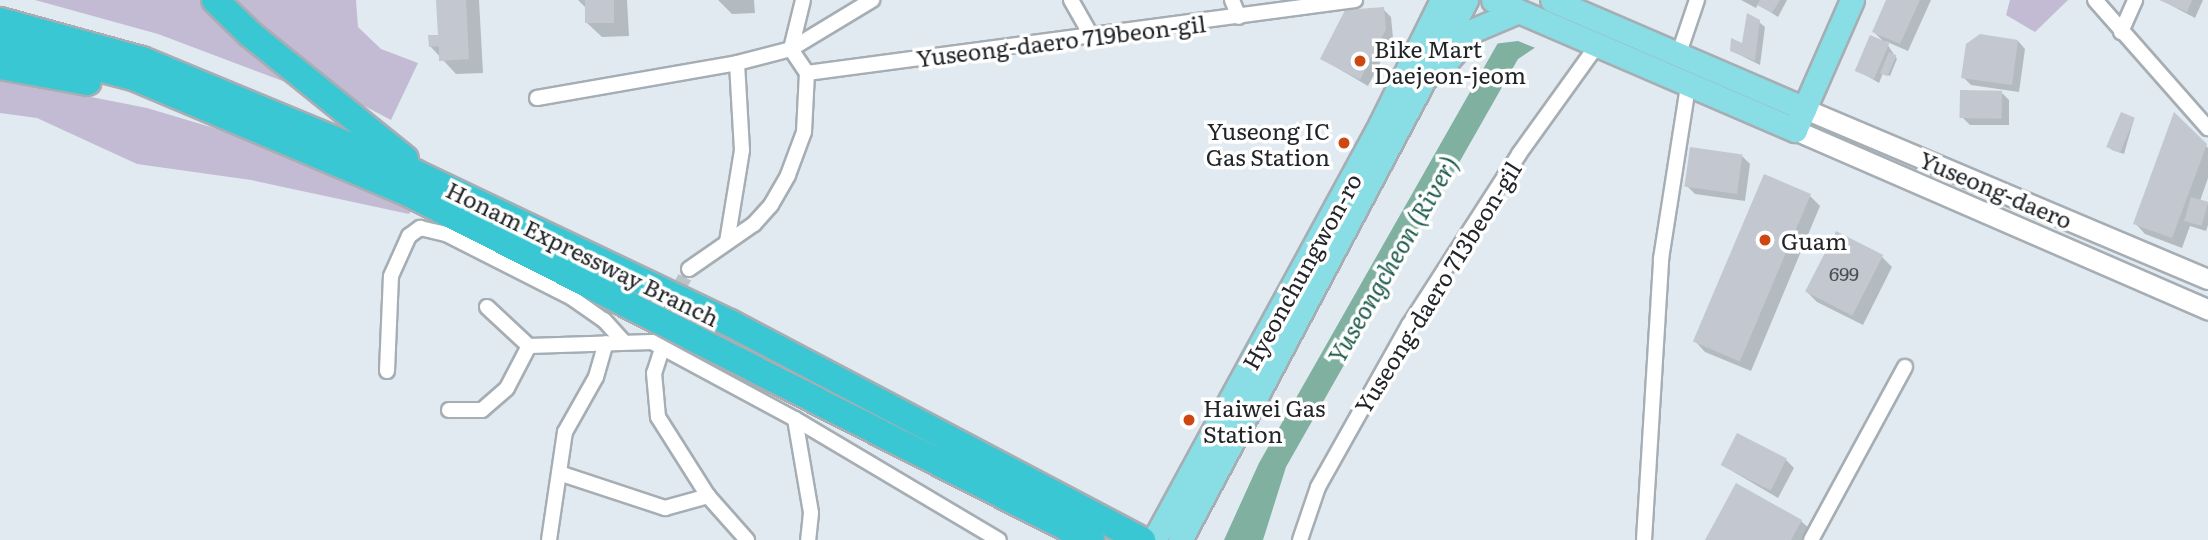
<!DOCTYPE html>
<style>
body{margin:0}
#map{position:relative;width:2208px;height:540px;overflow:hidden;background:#e1eaf0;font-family:Literata,serif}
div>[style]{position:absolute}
.green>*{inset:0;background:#c3bbd3}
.water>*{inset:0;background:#80b0a0}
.pier>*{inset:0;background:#e1eaf0}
.shadow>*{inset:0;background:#0003}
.building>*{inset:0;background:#c3c7cf;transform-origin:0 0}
.street-tunnel>*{height:14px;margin-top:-7px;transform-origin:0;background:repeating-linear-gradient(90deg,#bbc3c8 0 14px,transparent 0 21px)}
.roads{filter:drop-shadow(2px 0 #a6aeb4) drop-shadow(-2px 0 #a6aeb4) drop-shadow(0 2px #a6aeb4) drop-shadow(0 -2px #a6aeb4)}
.street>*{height:14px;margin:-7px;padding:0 7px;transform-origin:7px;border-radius:7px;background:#fff}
.secondary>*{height:19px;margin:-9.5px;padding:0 9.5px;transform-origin:9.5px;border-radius:9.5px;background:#fff}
.primary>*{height:23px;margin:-11.5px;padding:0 11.5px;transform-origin:11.5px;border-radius:11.5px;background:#89dde5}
.highway>*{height:26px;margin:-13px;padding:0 13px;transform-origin:13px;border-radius:13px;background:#3ac7d4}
.dots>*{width:19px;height:19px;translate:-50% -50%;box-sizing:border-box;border:4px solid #fff;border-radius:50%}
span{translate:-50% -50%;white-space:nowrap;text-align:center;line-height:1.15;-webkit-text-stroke:7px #fff;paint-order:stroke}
.number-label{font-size:19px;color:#4a4e52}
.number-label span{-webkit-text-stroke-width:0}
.street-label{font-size:23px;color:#222528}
.poi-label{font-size:23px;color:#222528}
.left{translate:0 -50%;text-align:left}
.right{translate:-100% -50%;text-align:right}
.water-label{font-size:24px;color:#1e5c4b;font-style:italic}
</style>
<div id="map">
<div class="green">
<div style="clip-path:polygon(35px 0,206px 0,320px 95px,158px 34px)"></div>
<div style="clip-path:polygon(221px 0,356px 0,358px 27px,381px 49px,418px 63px,391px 120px,338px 92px)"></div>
<div style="clip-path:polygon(2010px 0,2068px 0,2035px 32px,2006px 15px)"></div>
<div style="clip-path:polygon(0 79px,147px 108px,268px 144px,414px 206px,409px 214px,251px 180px,137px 164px,37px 118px,0 113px)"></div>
</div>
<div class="water">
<div style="clip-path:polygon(1590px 11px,1518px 59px,1286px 467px,1263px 540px,1224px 540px,1259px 463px,1499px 41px)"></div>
</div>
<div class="pier">
<div style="clip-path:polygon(1533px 0,1605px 0,1538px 49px,1518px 41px,1493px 44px)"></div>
</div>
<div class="shadow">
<div style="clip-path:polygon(438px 0,479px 0,483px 73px,456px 74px,430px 46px,439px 37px)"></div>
<div style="clip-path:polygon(578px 0,627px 0,629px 36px,602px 37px,587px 23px,587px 9px)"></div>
<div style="clip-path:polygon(718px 0,754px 0,755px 13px,732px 14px)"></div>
<div style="clip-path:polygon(1741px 0,1787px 0,1778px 17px,1758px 4px,1756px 8px)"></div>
<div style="clip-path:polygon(1888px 0,1931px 0,1908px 51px,1885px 41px,1897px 59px,1890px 76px,1883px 73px,1879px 83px,1857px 70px,1885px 43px,1874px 32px)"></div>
<div style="clip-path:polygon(2161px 0,2203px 0,2195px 18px)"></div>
<div style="clip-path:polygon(1383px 9px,1391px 17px,1393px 38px,1368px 86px,1322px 59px)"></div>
<div style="clip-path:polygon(1759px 22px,1765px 27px,1760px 65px,1732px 51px,1744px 46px)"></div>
<div style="clip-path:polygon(2018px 41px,2025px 49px,2019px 92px,1971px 85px,1963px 77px)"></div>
<div style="clip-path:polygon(2001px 92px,2009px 100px,2009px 125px,1970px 125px,1962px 117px)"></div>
<div style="clip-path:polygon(2175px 115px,2208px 148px,2208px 178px,2200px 201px,2208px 204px,2208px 225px,2206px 231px,2190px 226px,2182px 248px,2145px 234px,2135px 223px)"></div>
<div style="clip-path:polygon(2134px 119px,2124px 154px,2112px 150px,2110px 148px)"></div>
<div style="clip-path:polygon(1742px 156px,1750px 164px,1745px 201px,1695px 194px,1687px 186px)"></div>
<div style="clip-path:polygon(1810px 196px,1820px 206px,1751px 371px,1705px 352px,1695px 341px)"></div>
<div style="clip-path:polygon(1837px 234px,1882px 257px,1892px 267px,1863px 325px,1817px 302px,1807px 292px)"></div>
<div style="clip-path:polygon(1786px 460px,1794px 468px,1778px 498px,1722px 465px)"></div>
<div style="clip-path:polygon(1801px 521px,1812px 531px,1807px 540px,1707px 540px)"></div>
</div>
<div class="building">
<div style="clip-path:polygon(436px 0,466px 0,469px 59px,439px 61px,439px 46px,429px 47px,428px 35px,438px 35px)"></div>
<div style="left:585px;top:0;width:29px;height:23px"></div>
<div style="clip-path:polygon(1760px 0,1780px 0,1772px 13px,1757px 5px)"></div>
<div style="clip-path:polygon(1886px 0,1920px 0,1900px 44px,1872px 32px)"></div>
<div style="clip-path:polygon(2159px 0,2192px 0,2187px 12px)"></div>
<div style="clip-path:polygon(1384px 7px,1386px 29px,1360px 80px,1320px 59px,1345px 10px)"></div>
<div style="clip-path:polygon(1747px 13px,1760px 20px,1755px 61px,1730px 51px,1731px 38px,1742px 43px)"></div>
<div style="clip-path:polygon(1980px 34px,2018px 40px,2012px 85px,1961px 78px,1966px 44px)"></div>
<div style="left:1870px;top:35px;width:21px;height:39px;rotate:23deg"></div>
<div style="left:1889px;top:52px;width:8px;height:23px;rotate:23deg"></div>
<div style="left:1960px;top:90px;width:42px;height:28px;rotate:1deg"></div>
<div style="left:2121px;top:112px;width:15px;height:38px;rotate:23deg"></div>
<div style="clip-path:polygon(2174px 112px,2207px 144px,2172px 238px,2133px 224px)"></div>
<div style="left:1690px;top:147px;width:53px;height:40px;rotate:8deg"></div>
<div style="left:1764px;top:174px;width:51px;height:182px;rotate:23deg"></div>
<div style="left:2191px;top:197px;width:18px;height:25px;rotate:16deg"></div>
<div style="left:1836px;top:231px;width:53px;height:68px;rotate:27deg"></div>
<div style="left:1737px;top:433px;width:56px;height:36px;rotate:27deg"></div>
<div style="clip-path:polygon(1736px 483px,1802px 520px,1791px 540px,1705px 540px)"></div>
</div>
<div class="street-tunnel">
<div style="left:659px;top:327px;width:65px;rotate:-62.7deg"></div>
</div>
<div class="roads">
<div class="street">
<div style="left:1071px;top:0;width:43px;rotate:60.4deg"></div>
<div style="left:1232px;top:0;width:18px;rotate:68deg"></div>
<div style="left:2095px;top:0;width:171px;rotate:48.6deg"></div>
<div style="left:2121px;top:32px;width:35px;rotate:-66deg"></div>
<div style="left:1678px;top:56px;width:59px;rotate:-71.3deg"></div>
<div style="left:807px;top:73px;width:553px;rotate:-7.59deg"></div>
<div style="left:537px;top:98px;width:203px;rotate:-9.9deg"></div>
<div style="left:737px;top:63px;width:56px;rotate:-14.5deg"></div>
<div style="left:791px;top:49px;width:95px;rotate:-31.2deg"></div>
<div style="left:727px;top:242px;width:93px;rotate:-80.7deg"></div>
<div style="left:742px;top:150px;width:87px;rotate:-93.3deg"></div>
<div style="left:689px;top:269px;width:79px;rotate:-34.7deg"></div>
<div style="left:754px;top:224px;width:25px;rotate:-48deg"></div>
<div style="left:771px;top:205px;width:34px;rotate:-60deg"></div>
<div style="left:788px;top:175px;width:46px;rotate:-69.6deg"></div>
<div style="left:804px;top:132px;width:59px;rotate:-87.1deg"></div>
<div style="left:807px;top:73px;width:29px;rotate:-124deg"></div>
<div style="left:791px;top:49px;width:50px;rotate:-76.2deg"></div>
<div style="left:487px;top:307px;width:57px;rotate:42.9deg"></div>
<div style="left:529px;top:346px;width:123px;rotate:-1.9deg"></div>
<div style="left:652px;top:342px;width:162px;rotate:28.3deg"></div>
<div style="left:795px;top:419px;width:237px;rotate:30.7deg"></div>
<div style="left:662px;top:349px;width:25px;rotate:108deg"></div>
<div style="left:654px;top:373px;width:44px;rotate:84.8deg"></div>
<div style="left:658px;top:417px;width:93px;rotate:57.7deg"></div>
<div style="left:708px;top:496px;width:59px;rotate:48.4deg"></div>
<div style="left:387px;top:371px;width:95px;rotate:-87.6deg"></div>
<div style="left:391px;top:276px;width:44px;rotate:-65.8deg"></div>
<div style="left:409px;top:236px;width:14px;rotate:-36deg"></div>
<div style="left:420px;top:228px;width:27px;rotate:13deg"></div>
<div style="left:446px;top:234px;width:141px;rotate:26.9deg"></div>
<div style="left:572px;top:298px;width:39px;rotate:35deg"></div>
<div style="left:604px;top:320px;width:30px;rotate:48deg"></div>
<div style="left:449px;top:410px;width:33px"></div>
<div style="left:482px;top:410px;width:33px;rotate:-41deg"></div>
<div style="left:507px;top:388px;width:47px;rotate:-62.4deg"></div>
<div style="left:795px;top:419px;width:95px;rotate:80.3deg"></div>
<div style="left:811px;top:513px;width:27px;rotate:96deg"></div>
<div style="left:559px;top:473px;width:112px;rotate:18.3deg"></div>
<div style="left:665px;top:508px;width:45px;rotate:-15.6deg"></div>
<div style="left:549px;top:540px;width:109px;rotate:-81.6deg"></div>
<div style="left:565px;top:432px;width:63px;rotate:-60.6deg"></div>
<div style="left:596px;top:377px;width:35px;rotate:-74deg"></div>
<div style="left:1300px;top:540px;width:56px;rotate:-71.2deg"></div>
<div style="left:1318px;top:487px;width:186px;rotate:-60.7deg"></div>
<div style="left:1409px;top:325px;width:203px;rotate:-57.2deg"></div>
<div style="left:1519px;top:154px;width:132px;rotate:-54.3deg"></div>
<div style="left:1644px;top:540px;width:282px;rotate:-86.5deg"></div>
<div style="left:1661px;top:259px;width:175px;rotate:-81.1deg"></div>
<div style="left:1811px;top:540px;width:197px;rotate:-61.5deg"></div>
</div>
<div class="secondary">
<div style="left:1805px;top:109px;width:437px;rotate:22.9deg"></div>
<div style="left:1795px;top:130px;width:451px;rotate:23.5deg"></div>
</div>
<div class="primary">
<div style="left:1493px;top:0;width:329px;rotate:23.3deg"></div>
<div style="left:1795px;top:130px;width:142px;rotate:-66.3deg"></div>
<div style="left:1552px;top:0;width:275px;rotate:23.3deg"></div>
<div style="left:1441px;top:68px;width:50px;rotate:-49deg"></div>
<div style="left:1474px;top:30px;width:43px;rotate:-23deg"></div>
<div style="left:1154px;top:540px;width:464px;rotate:-61.4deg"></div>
<div style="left:1376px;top:133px;width:148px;rotate:-63.6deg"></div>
<div style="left:1180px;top:540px;width:611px;rotate:-62.09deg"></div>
</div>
<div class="highway">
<div style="left:215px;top:0;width:49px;rotate:44.2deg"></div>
<div style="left:250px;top:34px;width:199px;rotate:38.9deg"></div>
<div style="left:0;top:21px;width:147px;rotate:15.4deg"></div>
<div style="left:142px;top:60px;width:295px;rotate:22.5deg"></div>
<div style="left:415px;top:173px;width:349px;rotate:25.5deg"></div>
<div style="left:730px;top:323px;width:466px;rotate:27.8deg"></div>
<div style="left:0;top:42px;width:141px;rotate:14.8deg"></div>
<div style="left:136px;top:78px;width:298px;rotate:22.9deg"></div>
<div style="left:410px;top:194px;width:764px;rotate:26.93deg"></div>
<div style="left:0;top:66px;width:89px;rotate:10.3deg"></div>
</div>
</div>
<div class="dots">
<div style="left:1360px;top:61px;background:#ce4713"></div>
<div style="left:1344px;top:143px;background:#ce4713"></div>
<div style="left:1765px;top:240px;background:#ce4713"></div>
<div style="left:1189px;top:420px;background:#ce4713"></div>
</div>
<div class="number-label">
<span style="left:1844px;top:274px">699</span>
</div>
<div class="street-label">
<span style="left:1061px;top:40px;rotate:-7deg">Yuseong-daero 719beon-gil</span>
<span style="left:1996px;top:189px;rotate:23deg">Yuseong-daero</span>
<span style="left:583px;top:253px;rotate:26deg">Honam Expressway Branch</span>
<span style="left:1301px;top:271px;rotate:-61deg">Hyeonchungwon-ro</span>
<span style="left:1437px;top:287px;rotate:-58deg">Yuseong-daero 713beon-gil</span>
</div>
<div class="poi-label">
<span class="left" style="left:1374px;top:61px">Bike Mart<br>Daejeon-jeom</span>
<span class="right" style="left:1330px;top:143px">Yuseong IC<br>Gas Station</span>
<span class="left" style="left:1781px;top:240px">Guam</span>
<span class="left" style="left:1203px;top:420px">Haiwei Gas<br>Station</span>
</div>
<div class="water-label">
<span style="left:1392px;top:259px;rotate:-60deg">Yuseongcheon (River)</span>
</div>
</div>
